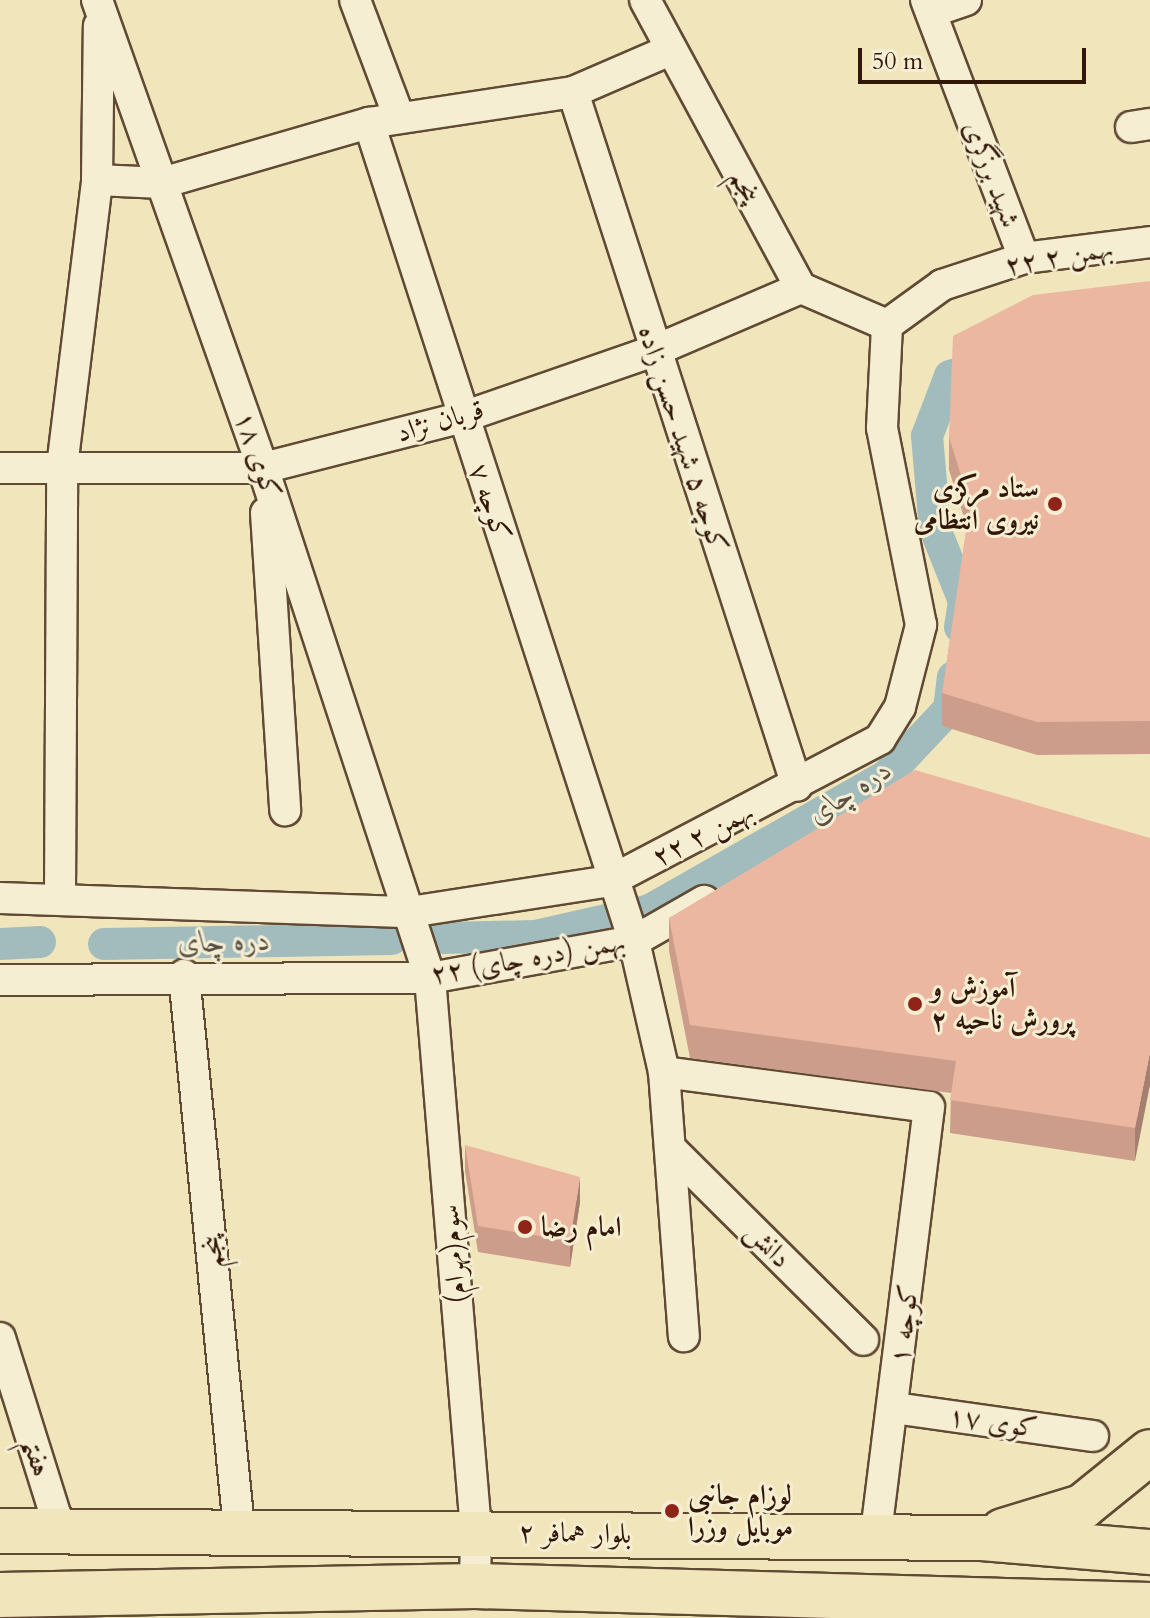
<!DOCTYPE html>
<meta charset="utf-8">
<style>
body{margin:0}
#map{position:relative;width:1150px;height:1618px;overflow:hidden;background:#f1e5bb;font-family:Cardo,Amiri,serif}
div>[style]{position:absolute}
.canal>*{height:32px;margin:-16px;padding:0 16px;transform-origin:16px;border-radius:16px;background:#a2bcbd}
.roads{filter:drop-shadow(2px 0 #614a34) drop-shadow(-2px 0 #614a34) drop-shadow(0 2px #614a34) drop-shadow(0 -2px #614a34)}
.street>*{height:30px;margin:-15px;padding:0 15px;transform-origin:15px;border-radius:15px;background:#f6eed3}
.primary>*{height:44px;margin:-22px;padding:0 22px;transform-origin:22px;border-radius:22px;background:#f1e5bb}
.wall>*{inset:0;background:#cb9d8a}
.shaded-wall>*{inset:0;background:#a58071}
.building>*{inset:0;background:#ecb7a1}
.dots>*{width:22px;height:22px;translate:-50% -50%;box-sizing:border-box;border:4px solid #f6eed3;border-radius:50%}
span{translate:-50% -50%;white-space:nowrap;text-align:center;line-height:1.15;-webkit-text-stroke:6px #f6eed3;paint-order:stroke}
.street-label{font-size:28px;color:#311707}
.poi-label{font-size:28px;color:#311707;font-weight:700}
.right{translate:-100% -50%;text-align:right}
.left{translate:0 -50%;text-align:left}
.water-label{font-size:30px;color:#595147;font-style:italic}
.scale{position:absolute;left:858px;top:48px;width:228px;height:36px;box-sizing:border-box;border:4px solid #311707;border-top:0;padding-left:10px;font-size:24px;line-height:28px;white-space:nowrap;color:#311707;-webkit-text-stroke:6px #f6eed3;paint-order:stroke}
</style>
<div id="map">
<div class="canal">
<div style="left:960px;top:627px;width:26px;rotate:-81deg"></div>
<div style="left:964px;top:601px;width:78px;rotate:-111.9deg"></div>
<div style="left:935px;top:529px;width:93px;rotate:-94.9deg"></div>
<div style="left:927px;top:436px;width:64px;rotate:-69deg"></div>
<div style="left:950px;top:376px;width:44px;rotate:-17.2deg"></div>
<div style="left:443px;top:938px;width:92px;rotate:-1.2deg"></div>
<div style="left:535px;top:936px;width:118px;rotate:-12.7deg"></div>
<div style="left:650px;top:910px;width:271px;rotate:-29.6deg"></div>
<div style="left:886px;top:776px;width:92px;rotate:-46.8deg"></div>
<div style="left:949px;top:709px;width:32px;rotate:-83deg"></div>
<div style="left:0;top:944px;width:40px;rotate:-2.9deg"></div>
<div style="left:104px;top:944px;width:288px;rotate:-1deg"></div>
</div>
<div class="roads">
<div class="street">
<div style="left:97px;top:0;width:497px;rotate:70.5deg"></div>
<div style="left:263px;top:468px;width:537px;rotate:71.87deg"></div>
<div style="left:430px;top:978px;width:555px;rotate:85.24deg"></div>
<div style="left:476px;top:1531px;width:55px;rotate:91deg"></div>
<div style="left:355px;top:0;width:125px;rotate:69.4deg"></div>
<div style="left:645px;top:0;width:328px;rotate:61.6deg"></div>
<div style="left:801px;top:288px;width:94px;rotate:23.3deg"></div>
<div style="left:926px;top:0;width:276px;rotate:69.2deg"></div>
<div style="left:931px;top:12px;width:37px;rotate:-19deg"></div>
<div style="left:573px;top:92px;width:729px;rotate:72.11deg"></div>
<div style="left:369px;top:123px;width:860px;rotate:72.05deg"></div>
<div style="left:634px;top:941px;width:134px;rotate:77.1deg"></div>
<div style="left:664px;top:1072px;width:265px;rotate:85.7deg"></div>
<div style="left:1131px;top:127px;width:19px;rotate:-9deg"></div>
<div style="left:97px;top:180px;width:65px;rotate:2.6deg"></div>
<div style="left:162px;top:183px;width:216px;rotate:-16.2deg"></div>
<div style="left:369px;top:123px;width:206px;rotate:-8.6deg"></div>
<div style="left:573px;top:92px;width:106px;rotate:-23.4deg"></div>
<div style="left:0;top:468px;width:263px"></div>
<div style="left:263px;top:468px;width:206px;rotate:-14.3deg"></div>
<div style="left:463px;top:417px;width:202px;rotate:-19.1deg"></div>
<div style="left:654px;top:351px;width:160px;rotate:-23.2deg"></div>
<div style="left:266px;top:513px;width:298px;rotate:86.3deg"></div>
<div style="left:60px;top:895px;width:428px;rotate:-89.7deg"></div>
<div style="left:62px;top:467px;width:289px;rotate:-83deg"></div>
<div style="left:97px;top:180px;width:154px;rotate:-89.3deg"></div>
<div style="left:0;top:898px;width:410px;rotate:2deg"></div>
<div style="left:410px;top:912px;width:202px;rotate:-8.8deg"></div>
<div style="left:610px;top:881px;width:305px;rotate:-27.7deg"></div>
<div style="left:880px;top:739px;width:38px;rotate:-58deg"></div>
<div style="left:900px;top:707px;width:85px;rotate:-75.6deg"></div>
<div style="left:921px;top:625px;width:201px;rotate:-101.2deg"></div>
<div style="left:882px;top:428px;width:103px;rotate:-87.2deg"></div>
<div style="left:887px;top:325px;width:68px;rotate:-36deg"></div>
<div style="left:942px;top:285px;width:86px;rotate:-18.2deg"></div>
<div style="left:1024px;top:258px;width:127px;rotate:-7.2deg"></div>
<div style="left:184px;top:975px;width:556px;rotate:84.32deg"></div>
<div style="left:0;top:980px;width:430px;rotate:-0.3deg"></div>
<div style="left:430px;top:978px;width:207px;rotate:-10.3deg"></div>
<div style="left:634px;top:941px;width:81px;rotate:-29.7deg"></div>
<div style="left:664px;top:1072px;width:267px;rotate:7.5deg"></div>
<div style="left:929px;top:1107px;width:436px;rotate:97.1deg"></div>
<div style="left:673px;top:1151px;width:268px;rotate:44.8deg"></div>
<div style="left:0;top:1338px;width:201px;rotate:72.6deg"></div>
<div style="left:894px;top:1408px;width:201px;rotate:8deg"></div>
</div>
<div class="primary">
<div style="left:0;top:1531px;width:982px;rotate:0.41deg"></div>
<div style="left:982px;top:1538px;width:169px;rotate:4.8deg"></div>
<div style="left:1003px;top:1531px;width:83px;rotate:-16.9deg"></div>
<div style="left:1082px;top:1507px;width:87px;rotate:-39deg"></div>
<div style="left:0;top:1595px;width:475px;rotate:-1.1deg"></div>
<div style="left:475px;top:1586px;width:675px;rotate:1.61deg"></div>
</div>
</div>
<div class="wall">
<div style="clip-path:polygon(1150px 281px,1150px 754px,1037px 755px,942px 726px,942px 693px,967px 527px,949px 470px,949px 437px)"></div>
<div style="clip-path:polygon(1150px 838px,1135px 1161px,950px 1133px,951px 1093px,690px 1058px,669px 951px,669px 918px)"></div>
<div style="clip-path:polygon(465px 1145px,580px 1202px,570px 1267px,478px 1252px,465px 1171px)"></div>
</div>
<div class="shaded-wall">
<div style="clip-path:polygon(1150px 1052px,1150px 1085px,1135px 1161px,1135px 1128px)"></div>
<div style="clip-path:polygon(580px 1177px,580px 1202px,570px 1267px,570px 1241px)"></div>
</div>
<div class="building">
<div style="clip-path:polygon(1150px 281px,1150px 721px,1037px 722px,942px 693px,970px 504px,949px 437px,953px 336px,1033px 295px)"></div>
<div style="clip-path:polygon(915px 770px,1150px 838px,1150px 1052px,1135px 1128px,950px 1100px,956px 1061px,690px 1025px,669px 918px)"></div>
<div style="clip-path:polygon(465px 1145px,580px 1177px,570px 1241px,478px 1226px)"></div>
</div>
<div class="dots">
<div style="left:1055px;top:504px;background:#8f2418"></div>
<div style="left:915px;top:1004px;background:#8f2418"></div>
<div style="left:525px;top:1227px;background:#8f2418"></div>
<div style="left:672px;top:1511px;background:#8f2418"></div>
</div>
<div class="street-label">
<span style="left:992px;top:174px;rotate:69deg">شهید برزگری</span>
<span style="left:745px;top:186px;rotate:61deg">پنجم</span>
<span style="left:1059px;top:257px;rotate:-10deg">۲۲ بهمن ۲</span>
<span style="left:440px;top:421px;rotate:-16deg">قربان نژاد</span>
<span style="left:683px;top:439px;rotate:72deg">کوچه ۵ شهید حسن زاده</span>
<span style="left:258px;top:455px;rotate:71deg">کوی ۱۸</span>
<span style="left:490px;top:502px;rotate:72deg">کوچه ۷</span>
<span style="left:703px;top:834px;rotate:-27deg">۲۲ بهمن ۲</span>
<span style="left:528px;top:958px;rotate:-10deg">۲۲ بهمن (دره چای)</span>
<span style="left:768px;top:1245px;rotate:45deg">دانش</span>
<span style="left:212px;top:1252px;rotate:-96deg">پنجم</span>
<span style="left:453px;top:1254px;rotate:-95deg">سوم(مهرام)</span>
<span style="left:904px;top:1324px;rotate:-83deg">کوچه ۱</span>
<span style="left:993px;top:1422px;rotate:8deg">کوی ۱۷</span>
<span style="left:37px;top:1457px;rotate:73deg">هفتم</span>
<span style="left:575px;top:1533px;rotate:1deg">بلوار همافر ۲</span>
</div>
<div class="poi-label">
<span class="right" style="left:1039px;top:504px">ستاد مرکزی<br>نیروی انتظامی</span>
<span class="left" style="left:931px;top:1004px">آموزش و<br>پرورش ناحیه ۲</span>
<span class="left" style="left:541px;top:1227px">امام رضا</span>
<span class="left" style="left:688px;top:1511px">لوزام جانبی<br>موبایل وزرا</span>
</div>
<div class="water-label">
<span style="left:850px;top:792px;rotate:-33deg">دره چای</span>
<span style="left:224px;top:942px;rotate:-1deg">دره چای</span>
</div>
<div class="scale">50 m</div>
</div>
